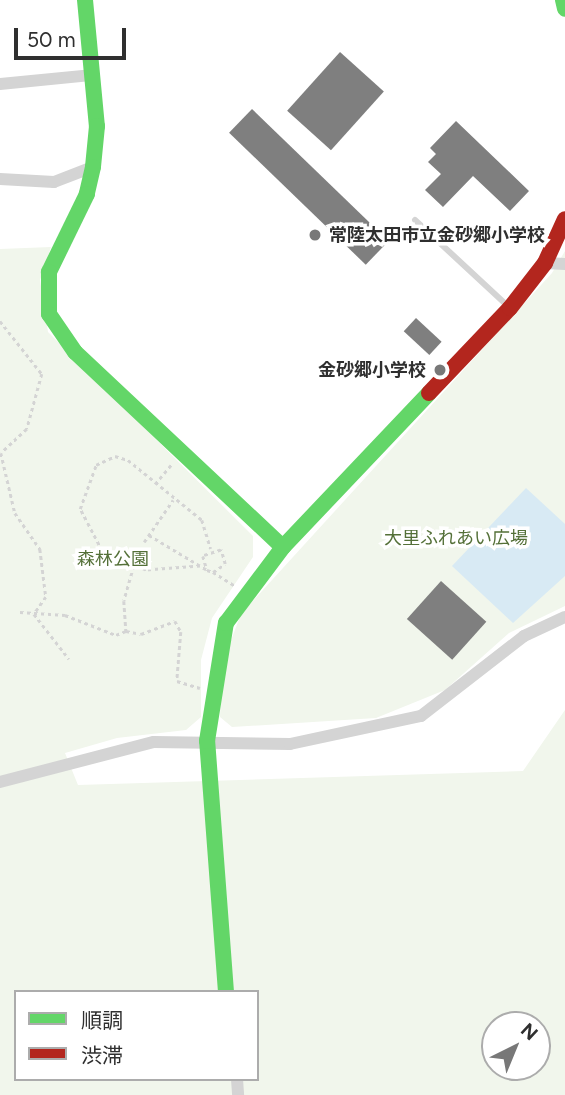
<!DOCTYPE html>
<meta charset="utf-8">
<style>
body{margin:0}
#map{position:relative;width:565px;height:1095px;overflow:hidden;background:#fff;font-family:Figtree,"Noto Sans JP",sans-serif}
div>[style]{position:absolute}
.green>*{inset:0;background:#f1f6ec}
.water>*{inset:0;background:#d8eaf4}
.building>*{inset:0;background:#7f7f7f;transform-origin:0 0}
.path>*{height:2.5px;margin-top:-1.25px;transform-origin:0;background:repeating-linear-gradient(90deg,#d4d4d4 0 3.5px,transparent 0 7px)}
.lane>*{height:6px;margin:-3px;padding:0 3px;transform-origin:3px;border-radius:3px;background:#d4d4d4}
.street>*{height:12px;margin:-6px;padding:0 6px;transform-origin:6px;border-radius:6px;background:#d4d4d4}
.fast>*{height:16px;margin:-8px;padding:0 8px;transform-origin:8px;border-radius:8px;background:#63d668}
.jam>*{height:16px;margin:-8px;padding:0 8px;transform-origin:8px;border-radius:8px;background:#b3261e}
.dots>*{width:19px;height:19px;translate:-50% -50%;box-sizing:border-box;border:4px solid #fff;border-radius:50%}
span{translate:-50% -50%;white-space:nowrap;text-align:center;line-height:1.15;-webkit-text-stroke:7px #fff;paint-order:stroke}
.poi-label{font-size:18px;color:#2f2f2f;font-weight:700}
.left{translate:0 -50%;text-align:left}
.right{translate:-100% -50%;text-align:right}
.park-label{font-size:18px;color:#547038}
.legend{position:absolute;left:14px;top:990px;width:245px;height:91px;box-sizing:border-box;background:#fff;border:2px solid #acacac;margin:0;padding:9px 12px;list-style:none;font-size:21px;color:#2f2f2f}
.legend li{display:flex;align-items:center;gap:14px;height:35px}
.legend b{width:35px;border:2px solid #acacac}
.north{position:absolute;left:481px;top:1011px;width:70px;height:70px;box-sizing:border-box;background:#fff;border:2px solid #acacac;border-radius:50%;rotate:43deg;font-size:19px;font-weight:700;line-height:28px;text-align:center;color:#2f2f2f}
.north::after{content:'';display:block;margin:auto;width:24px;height:32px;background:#787878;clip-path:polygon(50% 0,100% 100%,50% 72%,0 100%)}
.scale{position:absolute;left:14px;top:28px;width:112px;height:32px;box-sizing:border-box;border:4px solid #2f2f2f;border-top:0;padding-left:9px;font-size:21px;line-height:24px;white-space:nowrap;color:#2f2f2f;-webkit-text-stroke:5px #fff;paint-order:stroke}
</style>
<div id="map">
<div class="green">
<div style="clip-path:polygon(evenodd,51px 247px,40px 280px,48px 332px,253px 536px,253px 557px,212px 618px,201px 660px,201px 717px,186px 730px,117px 738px,65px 753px,78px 785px,523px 771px,565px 710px,565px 1095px,0 1095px,0 249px,51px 247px,16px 992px,257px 992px,257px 1079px,16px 1079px,16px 992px,51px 247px,495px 1025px,537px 1025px,537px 1067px,495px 1067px,495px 1025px)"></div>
<div style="clip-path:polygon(565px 251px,565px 606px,509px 633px,445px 690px,376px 718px,232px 727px,220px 717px,222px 664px,241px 614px,552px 273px)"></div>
</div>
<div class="water">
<div style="clip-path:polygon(526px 488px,565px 524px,565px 576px,513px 623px,452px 566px)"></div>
</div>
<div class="building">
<div style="left:340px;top:52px;width:59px;height:79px;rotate:42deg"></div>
<div style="left:252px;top:109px;width:190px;height:33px;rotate:44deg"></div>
<div style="clip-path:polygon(456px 121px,529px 191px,510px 211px,473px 176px,443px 207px,425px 190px,441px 174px,428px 162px,436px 154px,430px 148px)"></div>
<div style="left:416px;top:318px;width:35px;height:18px;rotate:43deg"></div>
<div style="left:441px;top:581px;width:61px;height:51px;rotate:42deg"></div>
</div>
<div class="path">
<div style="left:0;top:321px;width:68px;rotate:51.6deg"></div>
<div style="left:42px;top:374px;width:57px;rotate:105.3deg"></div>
<div style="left:27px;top:429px;width:35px;rotate:137deg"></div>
<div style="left:1px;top:453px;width:62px;rotate:76.9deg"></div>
<div style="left:15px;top:513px;width:44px;rotate:55.2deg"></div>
<div style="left:40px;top:549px;width:48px;rotate:82.9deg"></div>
<div style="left:46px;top:597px;width:21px;rotate:125deg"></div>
<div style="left:34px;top:614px;width:57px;rotate:52.1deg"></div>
<div style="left:155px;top:484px;width:25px;rotate:-50deg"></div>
<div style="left:149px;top:535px;width:68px;rotate:31.1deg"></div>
<div style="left:207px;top:570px;width:6px;rotate:18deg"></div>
<div style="left:213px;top:572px;width:14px;rotate:-34deg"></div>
<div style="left:225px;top:564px;width:15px;rotate:-106deg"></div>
<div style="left:221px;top:550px;width:19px;rotate:162deg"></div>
<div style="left:203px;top:556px;width:15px;rotate:74deg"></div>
<div style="left:144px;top:542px;width:51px;rotate:-55.4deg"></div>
<div style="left:134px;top:566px;width:36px;rotate:106deg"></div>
<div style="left:124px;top:601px;width:30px;rotate:86deg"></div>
<div style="left:126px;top:631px;width:15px;rotate:11deg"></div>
<div style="left:141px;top:634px;width:36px;rotate:-21deg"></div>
<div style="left:175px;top:621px;width:13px;rotate:61deg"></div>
<div style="left:181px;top:632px;width:49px;rotate:94.7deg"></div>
<div style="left:177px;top:681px;width:24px;rotate:17deg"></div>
<div style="left:200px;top:566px;width:54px;rotate:175.8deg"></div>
<div style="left:146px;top:570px;width:48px;rotate:-156.6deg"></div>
<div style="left:102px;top:551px;width:47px;rotate:-117.6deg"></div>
<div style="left:80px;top:509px;width:47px;rotate:-70deg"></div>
<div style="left:96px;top:465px;width:21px;rotate:-25deg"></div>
<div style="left:115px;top:456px;width:14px;rotate:17deg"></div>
<div style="left:128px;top:460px;width:95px;rotate:39deg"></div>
<div style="left:202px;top:520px;width:30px;rotate:73deg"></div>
<div style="left:213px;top:572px;width:25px;rotate:32deg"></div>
<div style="left:20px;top:612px;width:45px;rotate:3.8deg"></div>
<div style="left:65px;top:615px;width:55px;rotate:21.4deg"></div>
<div style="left:116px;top:635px;width:11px;rotate:-22deg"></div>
</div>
<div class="lane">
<div style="left:415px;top:220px;width:128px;rotate:42.8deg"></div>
</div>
<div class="street">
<div style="left:0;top:84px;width:91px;rotate:-5.6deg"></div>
<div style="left:0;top:179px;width:54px;rotate:3.2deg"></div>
<div style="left:54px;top:182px;width:42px;rotate:-21deg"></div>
<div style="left:545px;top:263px;width:20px;rotate:3deg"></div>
<div style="left:0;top:782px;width:159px;rotate:-14.6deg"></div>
<div style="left:154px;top:742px;width:136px;rotate:0.8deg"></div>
<div style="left:290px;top:744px;width:134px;rotate:-12.1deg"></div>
<div style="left:421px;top:716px;width:130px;rotate:-37.8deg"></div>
<div style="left:524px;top:636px;width:45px;rotate:-24.9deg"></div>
<div style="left:237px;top:1079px;width:16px;rotate:86deg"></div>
</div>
<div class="fast">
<div style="left:85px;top:0;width:127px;rotate:84.6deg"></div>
<div style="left:97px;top:126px;width:41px;rotate:95.6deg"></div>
<div style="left:93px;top:167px;width:28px;rotate:103deg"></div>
<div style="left:87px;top:194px;width:87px;rotate:116deg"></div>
<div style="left:49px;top:272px;width:42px;rotate:90deg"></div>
<div style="left:49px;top:314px;width:46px;rotate:55.6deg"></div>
<div style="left:75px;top:352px;width:285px;rotate:43.2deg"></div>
<div style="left:563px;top:0;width:9px;rotate:77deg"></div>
<div style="left:226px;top:992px;width:252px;rotate:-94.3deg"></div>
<div style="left:207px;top:741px;width:120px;rotate:-80.9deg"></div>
<div style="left:226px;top:623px;width:95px;rotate:-53.1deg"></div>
<div style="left:283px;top:547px;width:212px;rotate:-46.5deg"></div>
</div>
<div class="jam">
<div style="left:429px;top:393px;width:117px;rotate:-46.4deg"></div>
<div style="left:510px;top:308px;width:57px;rotate:-52.1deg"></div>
<div style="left:545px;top:263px;width:48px;rotate:-65.6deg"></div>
</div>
<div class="dots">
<div style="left:315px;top:235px;background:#787878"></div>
<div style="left:440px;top:370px;background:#787878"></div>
</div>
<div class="poi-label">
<span class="left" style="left:329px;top:235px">常陸太田市立金砂郷小学校</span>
<span class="right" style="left:426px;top:370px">金砂郷小学校</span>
</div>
<div class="park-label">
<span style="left:456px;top:538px">大里ふれあい広場</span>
<span style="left:113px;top:559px">森林公園</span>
</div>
<ul class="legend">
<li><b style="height:9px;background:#63d668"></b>順調</li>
<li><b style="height:9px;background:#b3261e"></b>渋滞</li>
</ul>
<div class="north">N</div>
<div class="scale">50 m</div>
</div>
